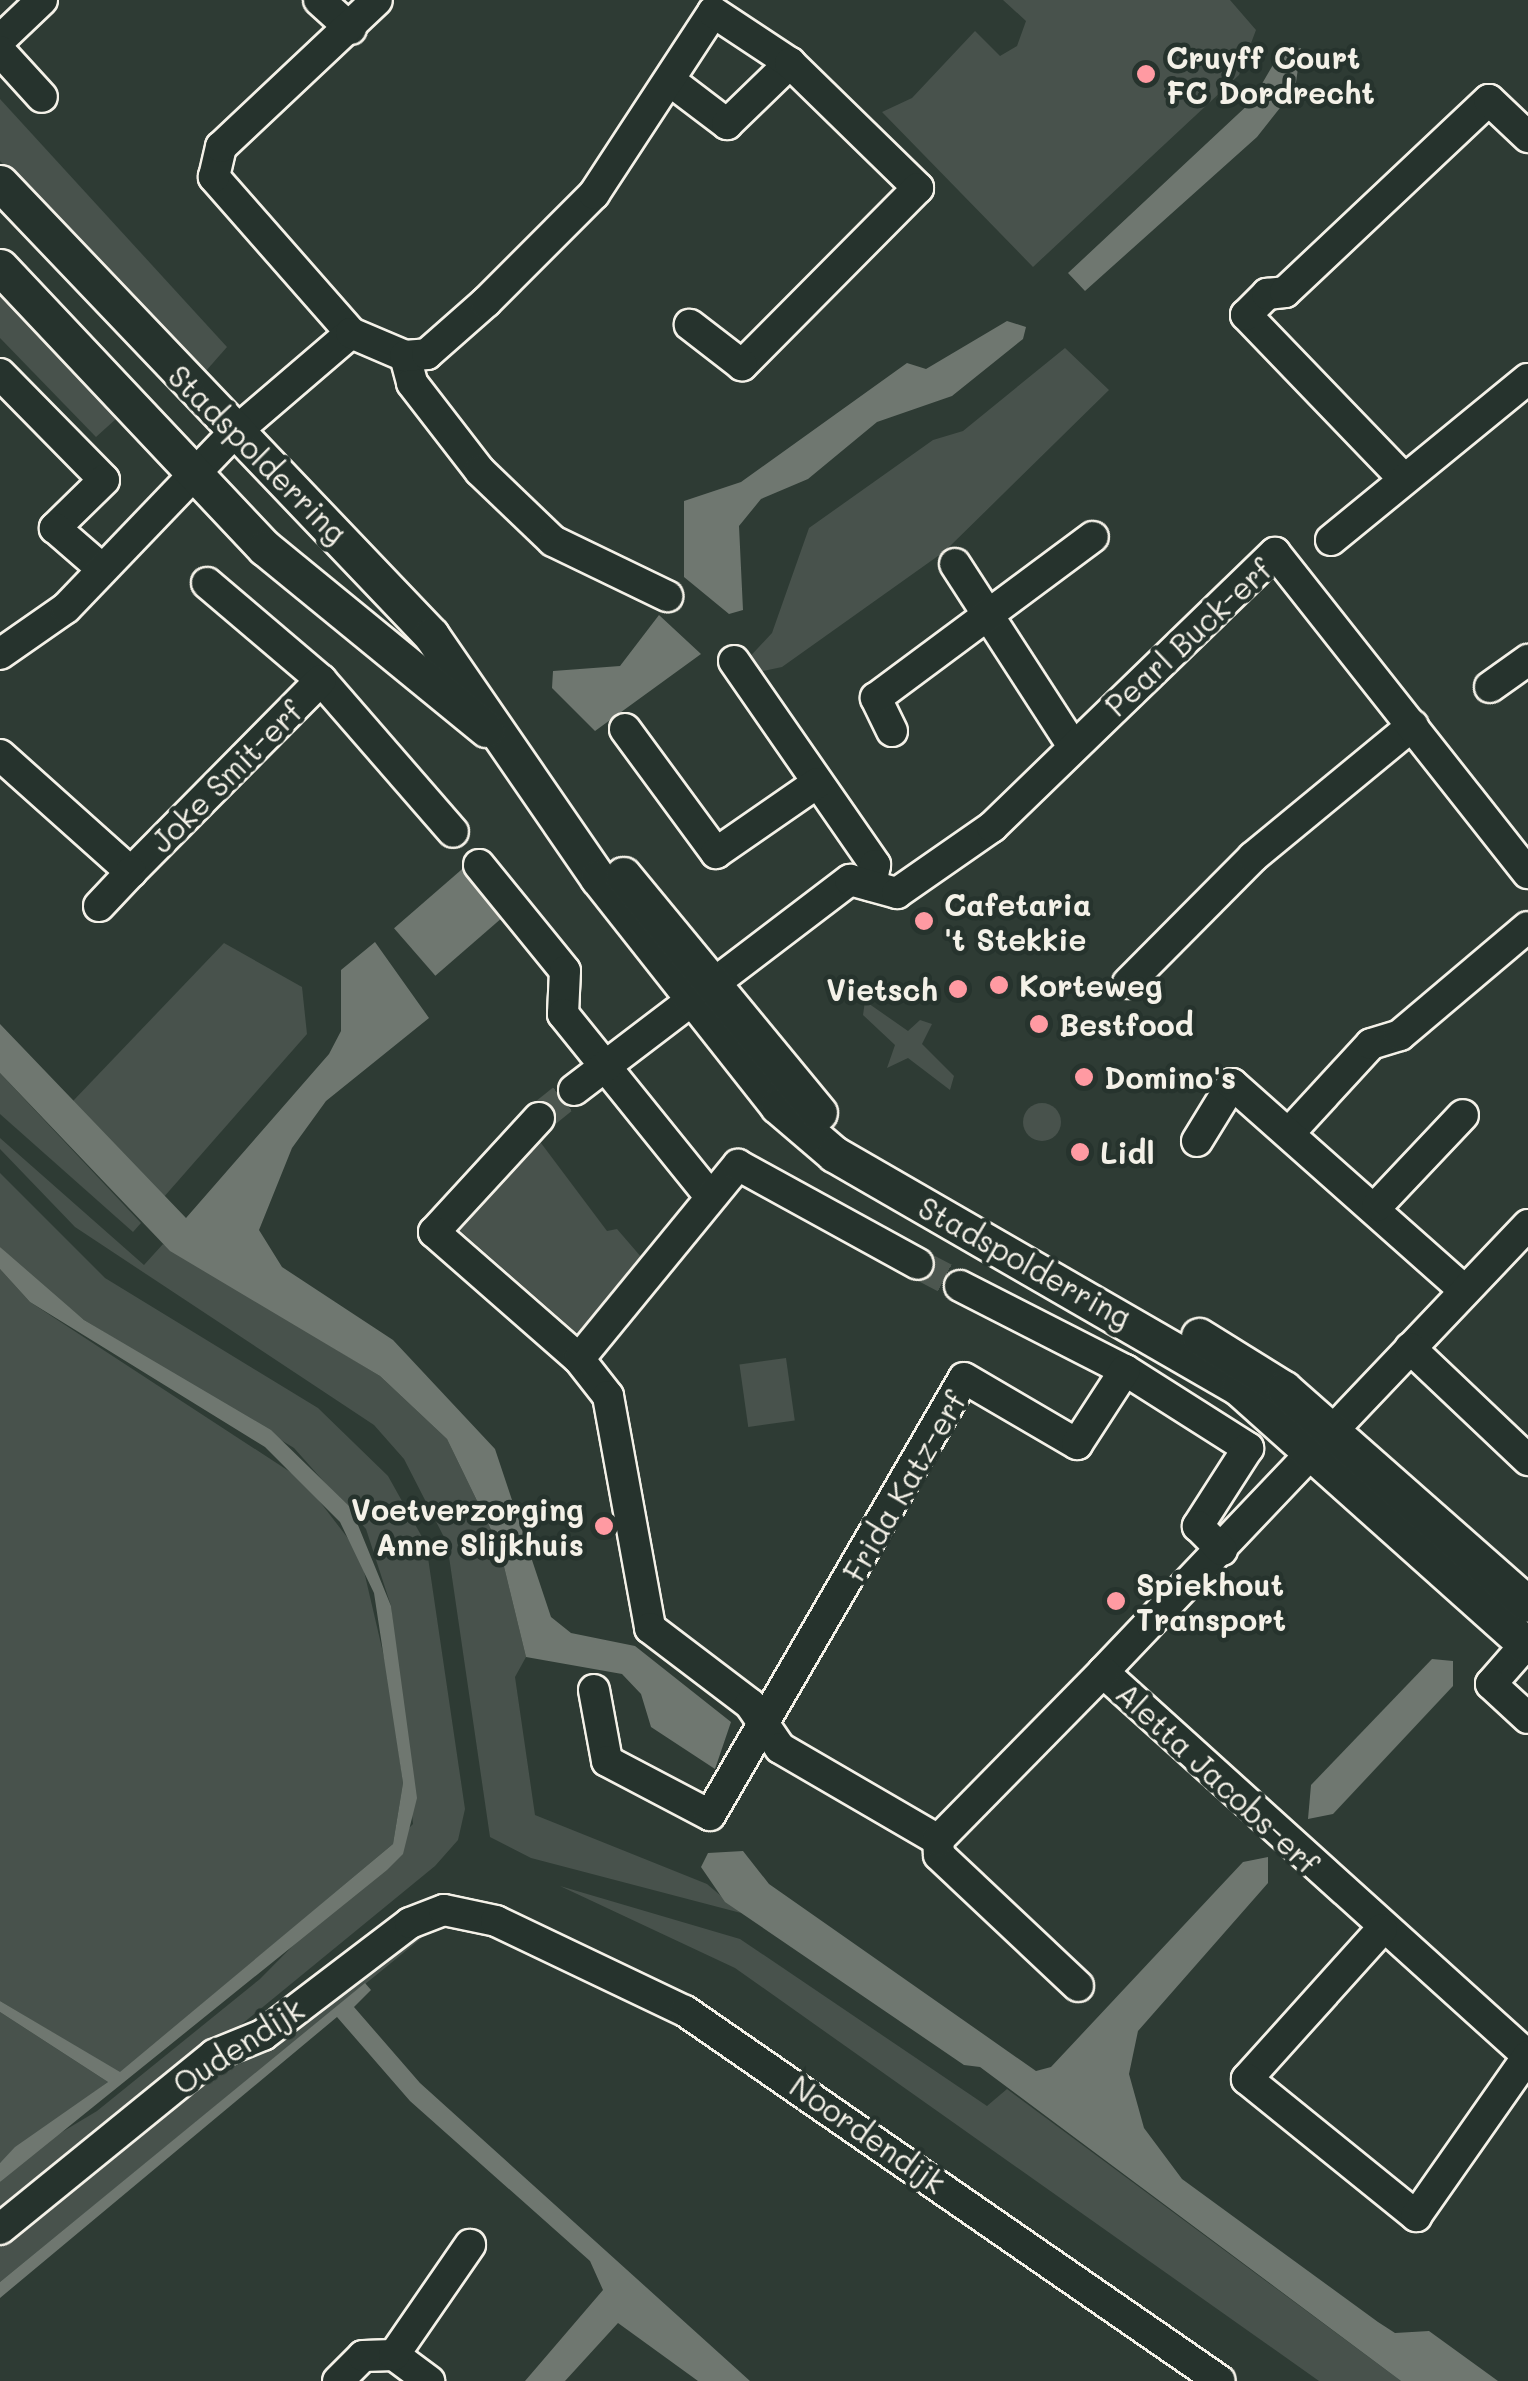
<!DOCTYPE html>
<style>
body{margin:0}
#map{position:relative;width:1528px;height:2381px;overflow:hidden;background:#2e3b34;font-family:Mali,sans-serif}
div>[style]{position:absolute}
.green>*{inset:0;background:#48524c;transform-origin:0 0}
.round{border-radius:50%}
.water>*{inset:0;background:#6f7770;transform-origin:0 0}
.minor-tunnel>*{height:30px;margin-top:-15px;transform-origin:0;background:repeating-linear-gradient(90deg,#4c564f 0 30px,transparent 0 45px)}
.roads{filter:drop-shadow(2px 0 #f4f1e8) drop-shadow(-2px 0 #f4f1e8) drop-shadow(0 2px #f4f1e8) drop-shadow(0 -2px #f4f1e8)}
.minor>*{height:30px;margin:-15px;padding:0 15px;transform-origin:15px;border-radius:15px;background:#26332d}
.tertiary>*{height:35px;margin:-17.5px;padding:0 17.5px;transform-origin:17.5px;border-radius:17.5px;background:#26332d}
.dots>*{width:28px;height:28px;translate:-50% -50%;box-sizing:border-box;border:5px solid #26332d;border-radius:50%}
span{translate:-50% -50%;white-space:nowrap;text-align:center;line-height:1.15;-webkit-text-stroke:9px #26332d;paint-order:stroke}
.poi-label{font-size:30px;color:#f4f1e8;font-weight:700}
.left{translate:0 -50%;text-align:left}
.right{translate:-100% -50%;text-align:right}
.street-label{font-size:30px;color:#f4f1e8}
</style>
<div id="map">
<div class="green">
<div style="clip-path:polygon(1003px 0,1230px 0,1256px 30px,1239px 75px,1033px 267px,882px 112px,912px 98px,975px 31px,1000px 56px,1017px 46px,1026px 21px)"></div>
<div style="clip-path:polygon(0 99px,227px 347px,205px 372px,0 161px)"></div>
<div style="clip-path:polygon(0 287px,117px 418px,96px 437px,0 338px)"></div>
<div style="clip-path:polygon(1065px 348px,1109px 390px,945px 551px,782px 667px,753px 673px,744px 663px,772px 633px,809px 528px,933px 440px,963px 431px)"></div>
<div style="clip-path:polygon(224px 943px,302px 987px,307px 1034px,163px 1198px,73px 1101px)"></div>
<div style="clip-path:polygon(865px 1001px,908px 1031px,920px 1020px,932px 1024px,922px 1044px,954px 1076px,950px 1090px,908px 1058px,887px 1068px,895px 1045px,863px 1015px)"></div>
<div style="clip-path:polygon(0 1073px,141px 1223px,133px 1232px,0 1114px)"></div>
<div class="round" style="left:1023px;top:1103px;width:38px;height:38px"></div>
<div style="clip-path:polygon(0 1138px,144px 1265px,163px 1244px,380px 1376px,447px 1439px,499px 1546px,526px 1657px,515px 1677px,535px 1815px,707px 1884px,741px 1913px,531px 1858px,490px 1837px,447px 1543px,404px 1459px,374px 1425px,75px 1227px,0 1149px)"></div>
<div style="clip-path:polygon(538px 1139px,607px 1231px,617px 1229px,642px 1258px,578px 1334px,457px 1228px)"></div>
<div style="clip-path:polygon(0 1173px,105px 1278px,318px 1408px,388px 1476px,426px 1544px,465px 1809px,458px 1840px,435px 1866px,0 2222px,0 2182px,22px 2156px,97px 2111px,260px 1979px,413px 1824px,391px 1606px,366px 1529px,294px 1448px,84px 1320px,19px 1267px,0 1247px)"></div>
<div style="clip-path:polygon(0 1269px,30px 1302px,304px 1481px,360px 1554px,388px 1674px,403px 1783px,393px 1844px,120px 2073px,0 2001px)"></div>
<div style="left:786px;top:1358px;width:63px;height:47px;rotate:82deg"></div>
<div style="clip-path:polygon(560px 1886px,740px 1939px,987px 2106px,1007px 2089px,1401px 2381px,1319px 2381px,735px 1968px)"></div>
<div style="clip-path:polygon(419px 1930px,424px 1936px,0 2282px,0 2239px,239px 2051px,291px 2034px,289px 2026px)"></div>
<div style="clip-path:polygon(0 2012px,108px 2082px,0 2163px)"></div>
</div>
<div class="water">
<div style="clip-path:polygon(1301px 48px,1295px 89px,1257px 137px,1085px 291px,1068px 273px,1252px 101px,1281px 51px)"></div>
<div style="clip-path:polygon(1007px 321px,1026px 327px,1023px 339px,952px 396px,877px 422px,808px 479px,761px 499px,739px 526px,743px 610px,729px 614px,684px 577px,684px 501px,741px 482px,907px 363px,926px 369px)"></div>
<div style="clip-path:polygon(659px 615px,701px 654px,595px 731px,552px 688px,553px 671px,620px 666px)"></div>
<div style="left:468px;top:864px;width:63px;height:98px;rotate:49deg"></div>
<div style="clip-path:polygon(375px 942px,429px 1018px,326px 1101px,292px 1148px,259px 1230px,282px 1267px,393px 1340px,495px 1449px,551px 1617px,571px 1633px,635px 1646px,731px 1722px,715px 1769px,651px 1727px,641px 1694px,622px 1674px,526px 1657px,499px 1546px,447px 1439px,380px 1376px,170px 1251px,0 1073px,0 1024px,186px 1218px,329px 1054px,341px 1031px,341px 970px)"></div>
<div style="clip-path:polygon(0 1247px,84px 1320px,271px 1430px,351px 1508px,391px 1606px,417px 1798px,403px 1854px,387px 1870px,0 2182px,0 2163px,15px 2147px,108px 2082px,0 2012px,0 2001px,120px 2072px,393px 1844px,403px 1783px,374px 1593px,340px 1522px,265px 1447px,30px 1302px,0 1269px)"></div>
<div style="clip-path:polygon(1432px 1659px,1453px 1661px,1453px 1686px,1333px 1814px,1308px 1819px,1311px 1785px)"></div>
<div style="clip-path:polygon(743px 1851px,769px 1884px,1036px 2071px,1051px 2067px,1243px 1862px,1268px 1857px,1268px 1883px,1138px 2031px,1129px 2074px,1144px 2128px,1182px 2179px,1378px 2322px,1395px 2333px,1429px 2331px,1498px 2381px,1401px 2381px,980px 2067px,964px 2065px,725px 1902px,701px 1867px,708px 1853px)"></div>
<div style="clip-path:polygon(365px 1983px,371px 1990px,354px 2007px,420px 2083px,750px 2381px,698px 2381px,618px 2323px,565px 2381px,525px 2381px,603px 2290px,590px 2261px,410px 2101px,337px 2017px,0 2298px,0 2282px)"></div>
</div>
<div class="minor-tunnel">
<div style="left:539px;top:1118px;width:45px;rotate:-38.7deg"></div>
<div style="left:918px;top:1264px;width:47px;rotate:27.6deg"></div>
</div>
<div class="roads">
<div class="minor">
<div style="left:319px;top:0;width:43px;rotate:42.2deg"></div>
<div style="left:0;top:40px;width:58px;rotate:-43.6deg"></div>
<div style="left:0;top:51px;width:62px;rotate:47.6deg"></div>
<div style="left:673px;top:83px;width:68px;rotate:37.2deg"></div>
<div style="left:727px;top:124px;width:88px;rotate:-44.1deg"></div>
<div style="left:351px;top:333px;width:208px;rotate:-131.3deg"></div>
<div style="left:214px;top:177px;width:31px;rotate:-77deg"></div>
<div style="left:221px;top:147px;width:214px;rotate:-43.3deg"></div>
<div style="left:405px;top:356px;width:28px;rotate:75deg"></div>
<div style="left:412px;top:383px;width:111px;rotate:52.3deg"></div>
<div style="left:480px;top:471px;width:101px;rotate:43.8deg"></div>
<div style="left:553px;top:541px;width:127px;rotate:25.8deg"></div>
<div style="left:0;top:374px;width:148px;rotate:45.5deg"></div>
<div style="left:104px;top:480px;width:69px;rotate:135.6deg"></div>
<div style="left:55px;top:528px;width:61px;rotate:41deg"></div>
<div style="left:1402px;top:477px;width:225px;rotate:-133.9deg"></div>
<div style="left:1246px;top:315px;width:30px;rotate:-45deg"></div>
<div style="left:1267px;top:294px;width:18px;rotate:-6deg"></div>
<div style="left:1285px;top:292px;width:280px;rotate:-43.3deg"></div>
<div style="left:1489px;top:100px;width:54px;rotate:43.5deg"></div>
<div style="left:1331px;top:540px;width:254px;rotate:-39.3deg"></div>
<div style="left:955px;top:564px;width:216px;rotate:57.1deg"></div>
<div style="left:207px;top:583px;width:150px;rotate:40.4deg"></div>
<div style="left:321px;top:680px;width:201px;rotate:49deg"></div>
<div style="left:0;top:654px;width:80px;rotate:-34.9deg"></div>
<div style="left:66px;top:608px;width:241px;rotate:-46.2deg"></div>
<div style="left:233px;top:434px;width:155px;rotate:-40.6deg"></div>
<div style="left:351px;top:333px;width:59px;rotate:23.1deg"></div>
<div style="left:405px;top:356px;width:22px;rotate:-5deg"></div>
<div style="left:427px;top:354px;width:79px;rotate:-41.4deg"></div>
<div style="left:486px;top:302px;width:153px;rotate:-45deg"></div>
<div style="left:594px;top:194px;width:217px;rotate:-56.8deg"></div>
<div style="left:713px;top:12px;width:92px;rotate:33.5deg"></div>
<div style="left:790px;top:63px;width:179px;rotate:44.3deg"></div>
<div style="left:918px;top:188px;width:250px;rotate:134.8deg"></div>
<div style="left:742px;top:365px;width:66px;rotate:-142.4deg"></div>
<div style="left:734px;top:661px;width:248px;rotate:55.3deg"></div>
<div style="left:875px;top:865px;width:21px;rotate:101deg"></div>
<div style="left:1490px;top:687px;width:47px;rotate:-35.4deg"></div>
<div style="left:625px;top:729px;width:154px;rotate:53.7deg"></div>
<div style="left:716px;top:853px;width:123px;rotate:-34.7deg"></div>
<div style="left:892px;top:731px;width:37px;rotate:-116deg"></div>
<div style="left:876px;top:698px;width:270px;rotate:-36.6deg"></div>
<div style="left:0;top:755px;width:176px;rotate:41.8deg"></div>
<div style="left:131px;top:872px;width:270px;rotate:-45.3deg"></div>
<div style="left:479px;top:865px;width:136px;rotate:50.9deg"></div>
<div style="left:565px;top:971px;width:43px;rotate:92.7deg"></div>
<div style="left:563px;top:1014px;width:231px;rotate:51.1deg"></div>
<div style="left:99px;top:906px;width:47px;rotate:-46.7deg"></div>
<div style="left:1128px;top:983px;width:177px;rotate:-45.2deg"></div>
<div style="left:1253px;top:857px;width:207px;rotate:-39.5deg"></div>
<div style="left:574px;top:1090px;width:347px;rotate:-37.3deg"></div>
<div style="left:850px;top:880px;width:49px;rotate:15.5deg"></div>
<div style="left:897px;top:893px;width:116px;rotate:-34.8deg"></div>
<div style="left:992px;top:827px;width:394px;rotate:-44.1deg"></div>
<div style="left:1275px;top:553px;width:408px;rotate:51.7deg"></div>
<div style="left:539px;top:1118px;width:155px;rotate:132.6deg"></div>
<div style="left:434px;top:1232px;width:193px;rotate:41.2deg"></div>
<div style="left:579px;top:1359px;width:47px;rotate:51.9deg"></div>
<div style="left:608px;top:1396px;width:236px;rotate:79.7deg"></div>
<div style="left:650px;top:1628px;width:126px;rotate:37.2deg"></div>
<div style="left:750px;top:1704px;width:53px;rotate:55.7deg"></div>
<div style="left:780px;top:1748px;width:183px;rotate:30.2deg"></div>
<div style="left:938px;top:1840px;width:15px;rotate:86deg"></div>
<div style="left:939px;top:1855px;width:191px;rotate:43.3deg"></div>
<div style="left:1291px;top:1131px;width:118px;rotate:-47.4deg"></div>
<div style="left:1371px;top:1044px;width:30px;rotate:-17deg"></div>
<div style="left:1400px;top:1035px;width:167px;rotate:-40.2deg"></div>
<div style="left:1197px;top:1141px;width:67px;rotate:-58.4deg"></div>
<div style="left:1232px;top:1084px;width:310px;rotate:41.6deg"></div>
<div style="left:1377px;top:1206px;width:125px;rotate:-46.6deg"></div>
<div style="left:1528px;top:1225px;width:617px;rotate:133.55deg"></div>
<div style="left:1103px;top:1672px;width:573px;rotate:42.1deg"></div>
<div style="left:960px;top:1286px;width:185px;rotate:27deg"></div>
<div style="left:1125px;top:1370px;width:146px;rotate:32.4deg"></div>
<div style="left:1248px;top:1448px;width:93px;rotate:122.7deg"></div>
<div style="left:1198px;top:1526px;width:34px;rotate:45deg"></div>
<div style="left:1410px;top:1348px;width:163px;rotate:43.5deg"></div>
<div style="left:579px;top:1359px;width:251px;rotate:-50.7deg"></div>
<div style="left:738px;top:1165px;width:205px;rotate:28.8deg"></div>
<div style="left:1526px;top:1644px;width:53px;rotate:131.2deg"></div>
<div style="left:1491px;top:1684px;width:50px;rotate:42.6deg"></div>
<div style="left:594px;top:1690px;width:72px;rotate:79.6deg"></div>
<div style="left:607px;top:1761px;width:116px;rotate:27.7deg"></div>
<div style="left:710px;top:1815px;width:505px;rotate:-59.83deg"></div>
<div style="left:964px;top:1378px;width:131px;rotate:30.3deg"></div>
<div style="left:1077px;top:1444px;width:88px;rotate:-57deg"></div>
<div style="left:938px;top:1840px;width:235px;rotate:-45.5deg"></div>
<div style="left:1382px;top:1929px;width:202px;rotate:132deg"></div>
<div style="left:1247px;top:2079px;width:218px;rotate:39deg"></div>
<div style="left:1416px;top:2216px;width:195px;rotate:-55deg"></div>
<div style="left:0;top:2229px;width:276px;rotate:-39.1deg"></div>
<div style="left:214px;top:2055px;width:53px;rotate:-22.2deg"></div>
<div style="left:263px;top:2035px;width:185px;rotate:-37.3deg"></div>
<div style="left:410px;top:1923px;width:36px;rotate:-21deg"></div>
<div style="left:444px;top:1910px;width:53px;rotate:11.9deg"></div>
<div style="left:496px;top:1921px;width:209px;rotate:25.5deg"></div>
<div style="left:685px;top:2011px;width:650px;rotate:34.67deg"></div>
<div style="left:394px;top:2355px;width:44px;rotate:36.6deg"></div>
<div style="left:338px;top:2381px;width:35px;rotate:-45deg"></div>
<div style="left:363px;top:2356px;width:31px;rotate:-2deg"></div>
<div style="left:394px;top:2355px;width:134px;rotate:-55.4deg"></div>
</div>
<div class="tertiary">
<div style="left:0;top:183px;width:625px;rotate:46.36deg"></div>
<div style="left:431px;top:635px;width:295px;rotate:55.5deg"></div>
<div style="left:598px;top:878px;width:290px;rotate:51.7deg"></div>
<div style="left:778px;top:1106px;width:74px;rotate:40.6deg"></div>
<div style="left:834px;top:1154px;width:468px;rotate:30deg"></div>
<div style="left:1239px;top:1388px;width:387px;rotate:41.8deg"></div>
<div style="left:0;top:267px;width:386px;rotate:46.7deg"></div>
<div style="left:265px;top:548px;width:286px;rotate:39.3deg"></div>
<div style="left:623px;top:875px;width:308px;rotate:50.5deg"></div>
<div style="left:1199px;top:1336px;width:100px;rotate:31.9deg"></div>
<div style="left:1284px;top:1389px;width:325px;rotate:41.4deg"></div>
</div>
</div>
<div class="dots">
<div style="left:1146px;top:74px;background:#ff9aa2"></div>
<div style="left:924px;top:921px;background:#ff9aa2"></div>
<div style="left:999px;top:985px;background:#ff9aa2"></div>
<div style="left:958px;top:989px;background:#ff9aa2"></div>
<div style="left:1039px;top:1024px;background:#ff9aa2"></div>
<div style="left:1084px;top:1077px;background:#ff9aa2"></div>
<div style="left:1080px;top:1152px;background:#ff9aa2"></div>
<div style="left:604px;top:1526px;background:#ff9aa2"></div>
<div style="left:1116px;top:1601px;background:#ff9aa2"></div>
</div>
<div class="poi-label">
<span class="left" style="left:1166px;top:74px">Cruyff Court<br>FC Dordrecht</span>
<span class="left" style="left:944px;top:921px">Cafetaria<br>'t Stekkie</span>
<span class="left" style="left:1019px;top:985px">Korteweg</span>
<span class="right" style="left:938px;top:989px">Vietsch</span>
<span class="left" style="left:1059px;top:1024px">Bestfood</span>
<span class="left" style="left:1104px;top:1077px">Domino's</span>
<span class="left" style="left:1100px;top:1152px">Lidl</span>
<span class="right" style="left:584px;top:1526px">Voetverzorging<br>Anne Slijkhuis</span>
<span class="left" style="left:1136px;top:1601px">Spiekhout<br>Transport</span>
</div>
<div class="street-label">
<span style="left:258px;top:454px;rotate:45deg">Stadspolderring</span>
<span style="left:1188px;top:637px;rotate:-43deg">Pearl Buck-erf</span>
<span style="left:226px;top:776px;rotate:-45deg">Joke Smit-erf</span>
<span style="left:1025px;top:1262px;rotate:29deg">Stadspolderring</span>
<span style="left:904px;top:1486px;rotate:-60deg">Frida Katz-erf</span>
<span style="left:1218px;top:1778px;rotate:43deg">Aletta Jacobs-erf</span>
<span style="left:238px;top:2046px;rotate:-33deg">Oudendijk</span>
<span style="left:868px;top:2134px;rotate:35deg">Noordendijk</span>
</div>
</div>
